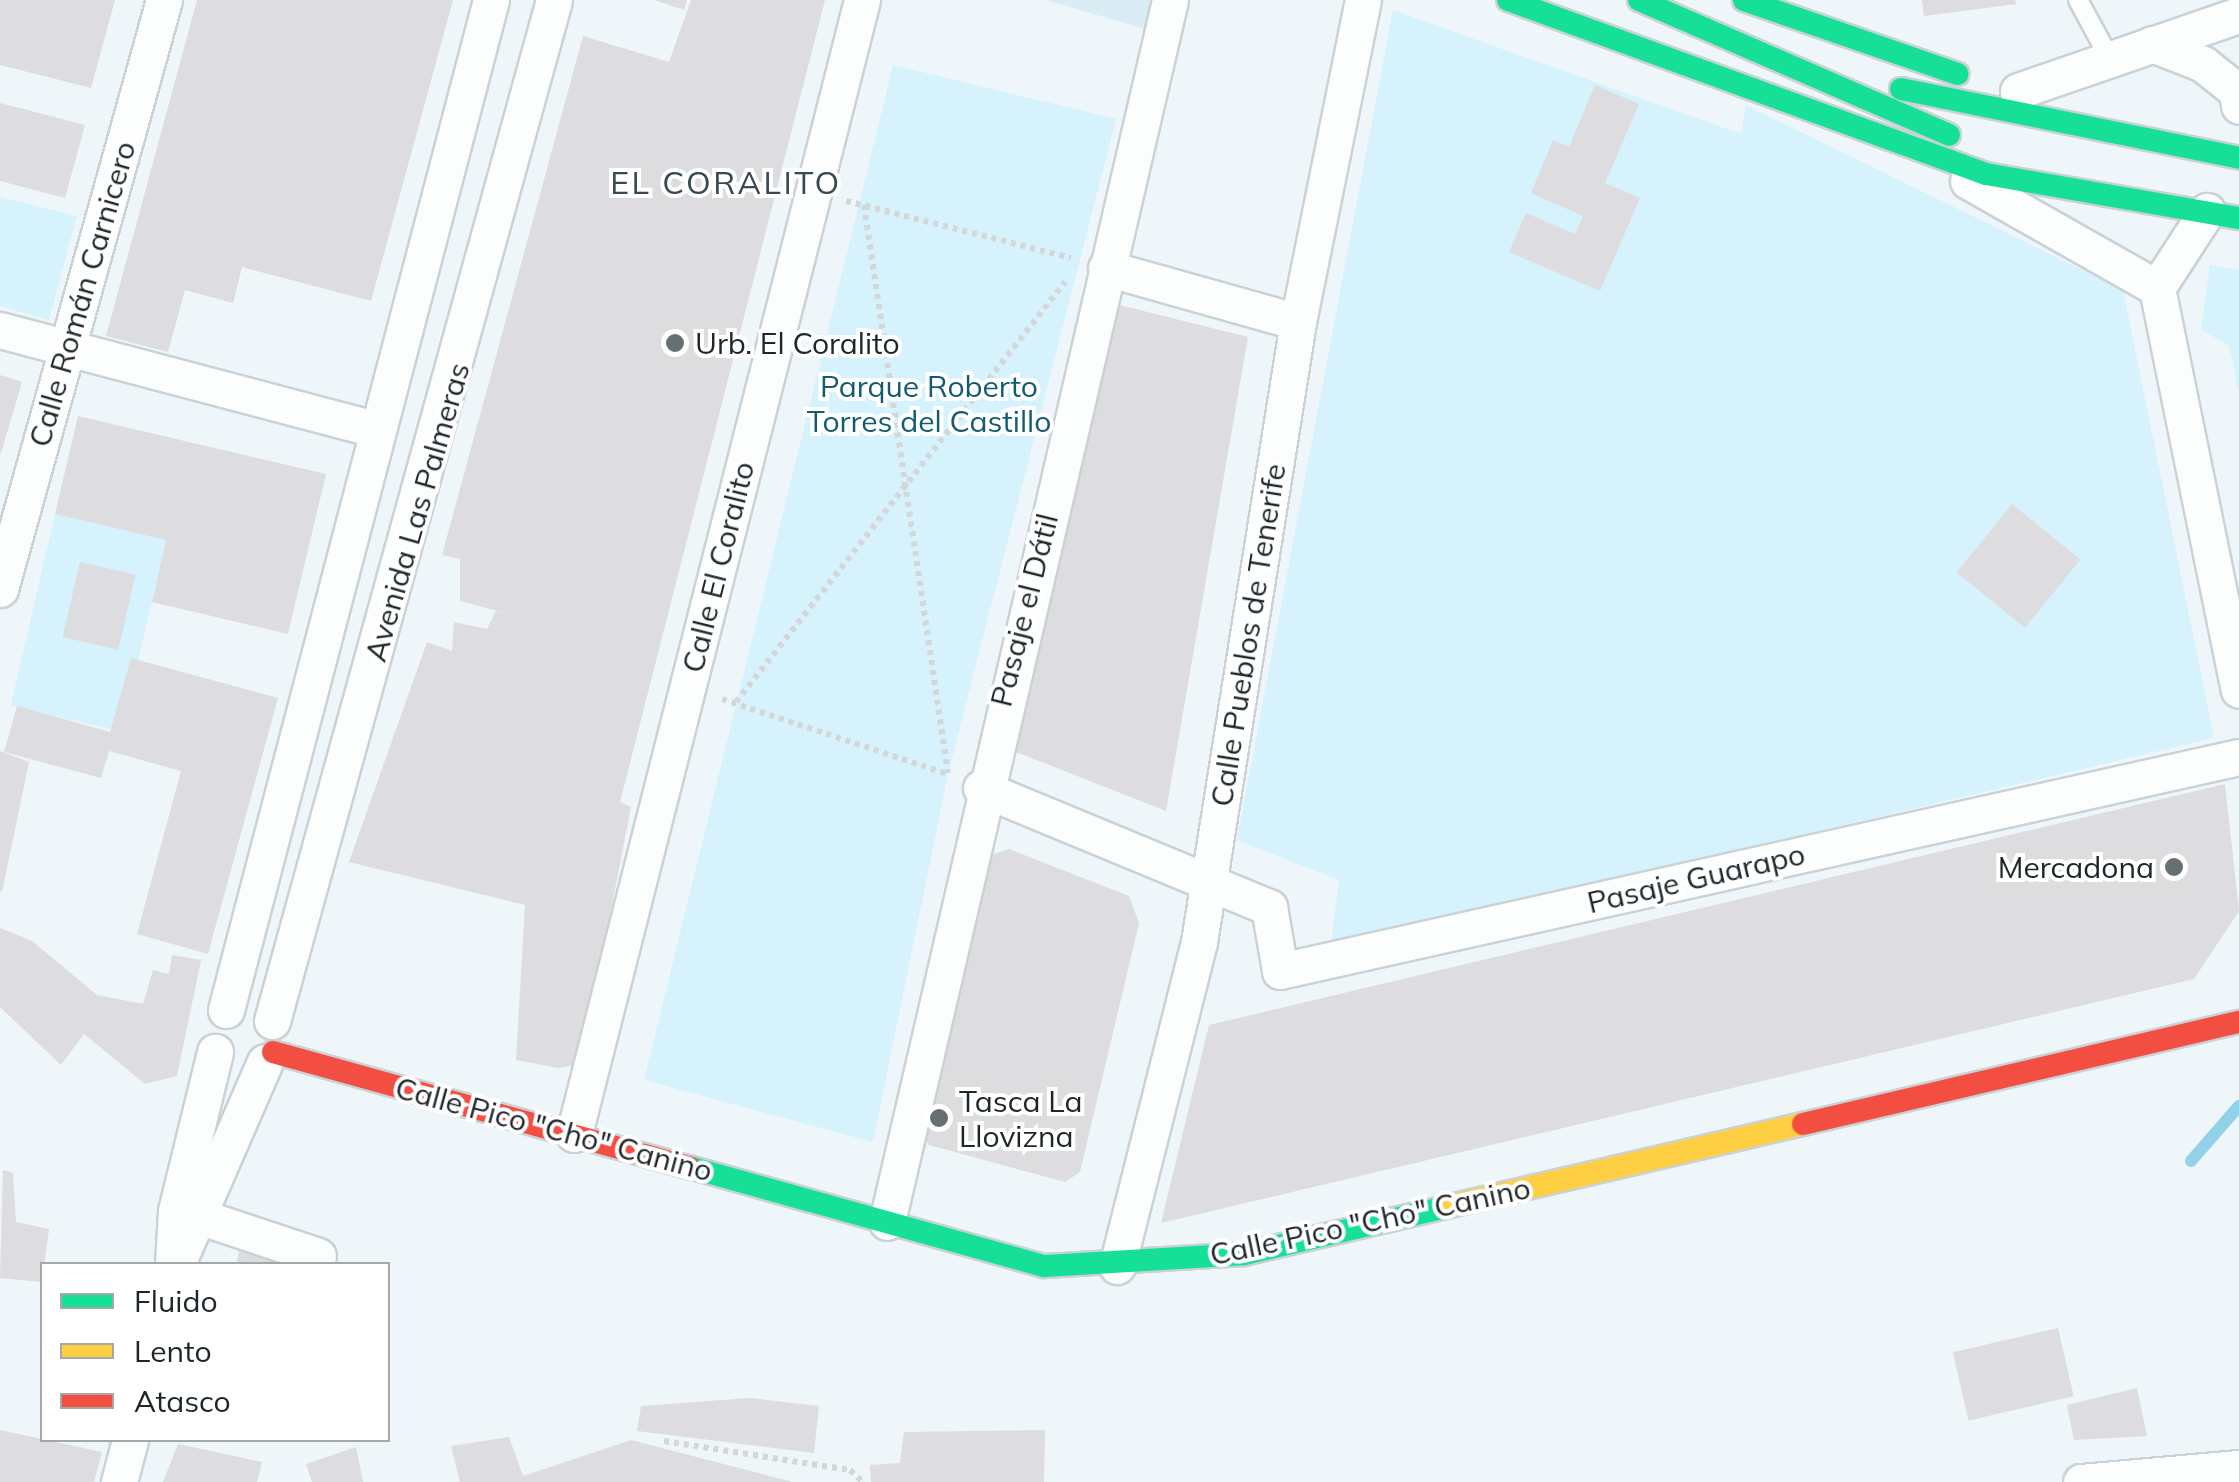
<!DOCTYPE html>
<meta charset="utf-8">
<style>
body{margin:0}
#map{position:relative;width:2239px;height:1482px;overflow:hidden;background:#eef6fa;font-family:Mulish,sans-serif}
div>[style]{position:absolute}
.built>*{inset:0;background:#daecf4}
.green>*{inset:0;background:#d5f2fd;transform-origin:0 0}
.stream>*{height:12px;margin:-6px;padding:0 6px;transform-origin:6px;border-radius:6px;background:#92d2e9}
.building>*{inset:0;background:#dddcde;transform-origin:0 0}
.path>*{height:6px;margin-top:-3px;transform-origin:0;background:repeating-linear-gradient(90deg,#d4d6d7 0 5px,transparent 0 10px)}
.roads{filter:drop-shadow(2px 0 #cad2d5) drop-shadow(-2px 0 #cad2d5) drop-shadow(0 2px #cad2d5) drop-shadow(0 -2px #cad2d5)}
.lane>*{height:18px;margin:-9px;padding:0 9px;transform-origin:9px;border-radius:9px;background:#fcfefe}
.street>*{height:35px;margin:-17.5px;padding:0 17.5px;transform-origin:17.5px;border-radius:17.5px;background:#fcfefe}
.fast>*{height:22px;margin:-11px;padding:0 11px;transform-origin:11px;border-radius:11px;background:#16e098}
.slow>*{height:22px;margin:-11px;padding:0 11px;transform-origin:11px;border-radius:11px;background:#ffcf43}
.jam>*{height:22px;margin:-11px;padding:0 11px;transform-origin:11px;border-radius:11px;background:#f24e42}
.dots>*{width:28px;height:28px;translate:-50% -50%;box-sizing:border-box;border:5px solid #fff;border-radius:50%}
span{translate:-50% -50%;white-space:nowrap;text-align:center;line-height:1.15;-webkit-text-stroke:8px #fff;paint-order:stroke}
.street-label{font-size:30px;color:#1d2629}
.poi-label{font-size:30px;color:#1d2629}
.left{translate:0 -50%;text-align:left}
.right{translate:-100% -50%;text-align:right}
.park-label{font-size:30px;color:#135b71}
.neighbourhood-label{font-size:32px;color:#354a52;letter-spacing:2.5px}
.legend{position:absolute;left:40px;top:1262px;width:350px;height:180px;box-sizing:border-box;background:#fff;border:2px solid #a5a8a9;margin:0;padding:12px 18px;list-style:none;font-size:30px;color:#1d2629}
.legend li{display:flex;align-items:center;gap:20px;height:50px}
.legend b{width:50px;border:2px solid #a5a8a9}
</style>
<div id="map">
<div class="built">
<div style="clip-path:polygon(1045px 0,1156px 0,1149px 30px)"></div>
</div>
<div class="green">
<div style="clip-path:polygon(1393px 10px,1741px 134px,1746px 105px,2123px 290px,2214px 738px,1331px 945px,1339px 880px,1237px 840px)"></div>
<div style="clip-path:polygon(893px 65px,1116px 119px,948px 774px,873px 1142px,644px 1080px)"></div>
<div style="clip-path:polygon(0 197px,77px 216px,49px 320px,0 306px)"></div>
<div style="clip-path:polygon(2210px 265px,2239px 270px,2239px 393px,2229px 345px,2201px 330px)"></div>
<div style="left:55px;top:514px;width:114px;height:197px;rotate:13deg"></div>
</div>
<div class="stream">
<div style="left:2191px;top:1161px;width:73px;rotate:-48.9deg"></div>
</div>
<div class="building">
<div style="clip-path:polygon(0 0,115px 0,91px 88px,0 65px)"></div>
<div style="clip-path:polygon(197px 0,453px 0,371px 301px,242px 267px,233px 303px,185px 290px,168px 352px,106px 336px)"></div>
<div style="clip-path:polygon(654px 0,687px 0,684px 10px)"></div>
<div style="clip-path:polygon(691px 0,825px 0,620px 802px,631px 807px,581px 1064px,558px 1068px,516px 1060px,525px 905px,349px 862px,427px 642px,452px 651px,454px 622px,487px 629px,496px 611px,517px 616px,460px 601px,460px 559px,442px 555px,583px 36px,669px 62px)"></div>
<div style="clip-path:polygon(1922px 0,2015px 0,2016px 4px,1924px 16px)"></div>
<div style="clip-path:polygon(1595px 85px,1639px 104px,1605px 183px,1640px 198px,1600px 291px,1509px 252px,1526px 213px,1575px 234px,1583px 216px,1531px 193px,1553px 140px,1569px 147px)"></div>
<div style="clip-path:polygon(0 103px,85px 125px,65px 198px,0 181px)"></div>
<div style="clip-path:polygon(1111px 303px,1248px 337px,1166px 811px,1006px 748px)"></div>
<div style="clip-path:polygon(0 375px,22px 382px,1px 453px,0 453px)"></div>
<div style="clip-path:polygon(78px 416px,326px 474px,288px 634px,152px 602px,166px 540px,55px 514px)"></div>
<div style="left:2012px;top:504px;width:88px;height:88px;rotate:39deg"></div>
<div style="left:80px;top:562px;width:57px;height:77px;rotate:13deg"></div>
<div style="clip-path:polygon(131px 658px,278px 698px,208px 954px,137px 934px,181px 771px,109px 751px,101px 778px,4px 752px,17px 706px,110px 732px)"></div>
<div style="clip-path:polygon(0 751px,29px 762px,2px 892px,0 891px)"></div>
<div style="clip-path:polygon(2225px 784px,2239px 911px,2194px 979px,1161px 1223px,1209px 1025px)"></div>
<div style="clip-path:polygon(1009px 849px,1129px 896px,1139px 923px,1080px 1172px,1065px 1182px,929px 1145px,915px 1125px,984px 857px)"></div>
<div style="clip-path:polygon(0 928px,32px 941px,97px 995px,143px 1004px,153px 970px,169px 974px,172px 955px,201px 960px,177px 1076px,145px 1084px,84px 1034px,61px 1065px,0 1007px)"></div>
<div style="clip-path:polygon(3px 1170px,13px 1173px,16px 1222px,49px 1229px,42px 1282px,0 1278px)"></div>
<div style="clip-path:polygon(240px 1249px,286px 1264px,236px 1264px)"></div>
<div style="left:2058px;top:1328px;width:70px;height:108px;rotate:77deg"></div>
<div style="clip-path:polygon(2137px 1388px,2147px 1436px,2074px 1440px,2067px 1405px)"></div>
<div style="clip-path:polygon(750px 1398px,819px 1406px,814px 1453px,637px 1431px,641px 1406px)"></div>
<div style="clip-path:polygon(0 1430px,102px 1452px,94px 1482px,0 1482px)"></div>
<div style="clip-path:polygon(1045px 1430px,1044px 1482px,871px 1482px,870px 1465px,900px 1463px,904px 1432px)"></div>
<div style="clip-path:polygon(509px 1437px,523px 1476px,631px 1440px,793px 1482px,460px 1482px,451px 1446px)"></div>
<div style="clip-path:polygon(178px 1444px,262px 1462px,257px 1482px,163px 1482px)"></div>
<div style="clip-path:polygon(356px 1447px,363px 1482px,312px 1482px,306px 1464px)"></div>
</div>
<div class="path">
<div style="left:846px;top:201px;width:232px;rotate:14.2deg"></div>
<div style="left:864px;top:205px;width:574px;rotate:81.59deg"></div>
<div style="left:722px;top:699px;width:237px;rotate:18.4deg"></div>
<div style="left:736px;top:702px;width:534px;rotate:-51.93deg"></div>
<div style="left:664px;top:1441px;width:188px;rotate:8.9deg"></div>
<div style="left:850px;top:1470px;width:18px;rotate:43deg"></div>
</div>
<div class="roads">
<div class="lane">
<div style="left:2078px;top:0;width:67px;rotate:61.5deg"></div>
</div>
<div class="street">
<div style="left:2152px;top:44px;width:55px;rotate:21.4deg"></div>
<div style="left:2203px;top:64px;width:43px;rotate:38.5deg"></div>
<div style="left:2237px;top:91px;width:15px;rotate:82deg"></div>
<div style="left:2018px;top:91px;width:234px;rotate:-19deg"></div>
<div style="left:1968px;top:181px;width:217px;rotate:29.5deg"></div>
<div style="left:1106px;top:268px;width:199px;rotate:15.7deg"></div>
<div style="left:2157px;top:288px;width:410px;rotate:78.5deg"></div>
<div style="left:2157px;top:288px;width:92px;rotate:-57deg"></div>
<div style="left:0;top:330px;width:387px;rotate:14.8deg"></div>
<div style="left:0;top:589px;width:611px;rotate:-74.44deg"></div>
<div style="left:981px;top:788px;width:312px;rotate:22.5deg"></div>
<div style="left:1269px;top:907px;width:65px;rotate:80.2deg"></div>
<div style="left:1280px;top:971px;width:983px;rotate:-12.58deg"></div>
<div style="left:226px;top:1010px;width:1044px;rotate:-75.3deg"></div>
<div style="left:272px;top:1021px;width:1059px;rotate:-74.56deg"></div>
<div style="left:574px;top:1134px;width:1170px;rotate:-75.75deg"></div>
<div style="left:204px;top:1218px;width:120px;rotate:18.4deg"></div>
<div style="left:887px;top:1222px;width:1254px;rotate:-76.96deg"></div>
<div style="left:173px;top:1264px;width:53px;rotate:-86.8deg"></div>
<div style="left:176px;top:1211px;width:164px;rotate:-76.2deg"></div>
<div style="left:177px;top:1264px;width:220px;rotate:-66.5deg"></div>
<div style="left:1117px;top:1266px;width:334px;rotate:-75.8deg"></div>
<div style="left:1199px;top:942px;width:628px;rotate:-80.93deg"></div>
<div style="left:1298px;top:322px;width:328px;rotate:-78.6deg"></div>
<div style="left:119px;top:1482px;width:43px;rotate:-75.3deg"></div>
<div style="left:2081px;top:1482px;width:159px;rotate:-5.1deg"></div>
</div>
<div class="fast">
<div style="left:1508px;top:0;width:509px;rotate:20deg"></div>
<div style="left:1986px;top:174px;width:257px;rotate:9.9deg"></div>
<div style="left:1639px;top:0;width:338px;rotate:23.5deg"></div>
<div style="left:1744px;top:0;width:226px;rotate:19.1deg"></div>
<div style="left:1901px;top:89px;width:345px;rotate:11.5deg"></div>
<div style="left:689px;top:1167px;width:369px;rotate:15.6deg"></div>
<div style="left:1044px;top:1266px;width:200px;rotate:-3.4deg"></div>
<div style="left:1244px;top:1254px;width:212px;rotate:-13.1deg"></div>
</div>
<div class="slow">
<div style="left:1450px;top:1206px;width:362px;rotate:-13.1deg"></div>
</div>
<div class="jam">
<div style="left:273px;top:1052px;width:432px;rotate:15.5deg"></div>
<div style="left:1803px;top:1124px;width:448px;rotate:-13.2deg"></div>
</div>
</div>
<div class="dots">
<div style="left:675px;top:343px;background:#666f72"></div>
<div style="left:2174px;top:867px;background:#666f72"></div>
<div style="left:939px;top:1118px;background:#666f72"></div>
</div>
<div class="street-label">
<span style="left:82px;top:294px;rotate:-74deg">Calle Román Carnicero</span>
<span style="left:417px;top:512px;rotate:-74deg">Avenida Las Palmeras</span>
<span style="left:718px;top:567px;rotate:-76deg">Calle El Coralito</span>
<span style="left:1024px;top:610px;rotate:-76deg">Pasaje el Dátil</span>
<span style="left:1248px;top:635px;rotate:-81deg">Calle Pueblos de Tenerife</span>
<span style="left:1696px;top:878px;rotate:-13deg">Pasaje Guarapo</span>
<span style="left:554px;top:1129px;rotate:15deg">Calle Pico "Cho" Canino</span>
<span style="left:1370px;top:1221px;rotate:-12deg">Calle Pico "Cho" Canino</span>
</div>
<div class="poi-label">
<span class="left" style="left:695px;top:343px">Urb. El Coralito</span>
<span class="right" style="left:2154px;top:867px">Mercadona</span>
<span class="left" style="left:959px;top:1118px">Tasca La<br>Llovizna</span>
</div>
<div class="park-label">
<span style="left:929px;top:403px">Parque Roberto<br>Torres del Castillo</span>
</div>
<div class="neighbourhood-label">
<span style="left:726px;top:182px">EL CORALITO</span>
</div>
<ul class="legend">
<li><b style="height:12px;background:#16e098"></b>Fluido</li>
<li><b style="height:12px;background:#ffcf43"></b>Lento</li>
<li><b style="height:12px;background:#f24e42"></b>Atasco</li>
</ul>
</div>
